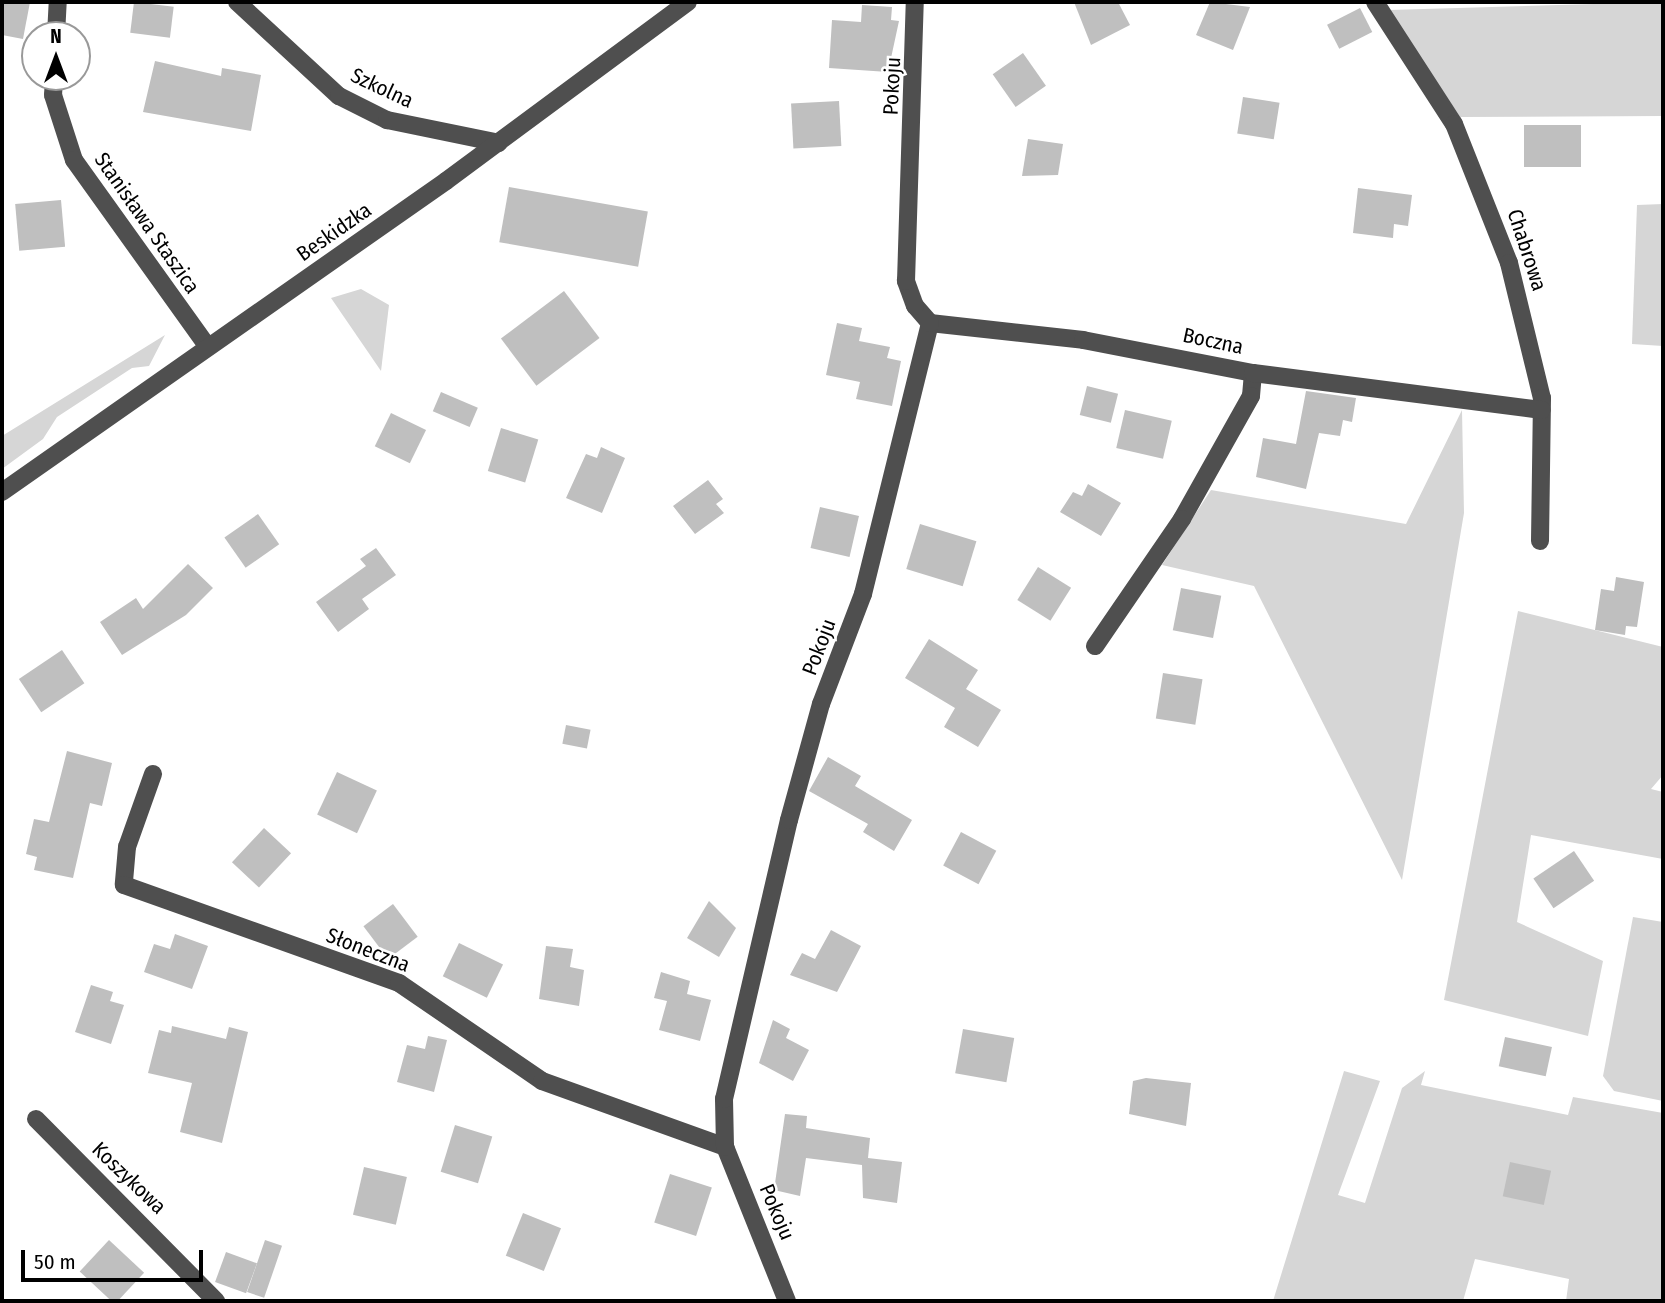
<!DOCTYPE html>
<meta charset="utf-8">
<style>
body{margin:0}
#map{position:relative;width:1665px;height:1303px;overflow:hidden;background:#fff;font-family:"Fira Sans Condensed",sans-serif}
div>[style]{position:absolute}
.green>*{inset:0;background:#d6d6d6}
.building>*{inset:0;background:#bfbfbf;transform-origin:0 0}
.minor>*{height:18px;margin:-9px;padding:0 9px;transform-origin:9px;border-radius:9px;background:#4f4f4f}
span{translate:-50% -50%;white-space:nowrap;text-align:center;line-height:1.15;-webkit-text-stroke:5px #fff;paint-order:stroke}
.street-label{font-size:21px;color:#000}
.frame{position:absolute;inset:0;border:4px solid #000;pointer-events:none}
.north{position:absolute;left:21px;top:21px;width:70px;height:70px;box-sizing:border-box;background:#fff;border:2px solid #999;border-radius:50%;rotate:0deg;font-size:19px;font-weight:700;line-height:28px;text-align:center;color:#000}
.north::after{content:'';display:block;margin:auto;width:24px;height:32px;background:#000;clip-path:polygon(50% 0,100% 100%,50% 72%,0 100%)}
.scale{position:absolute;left:21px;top:1250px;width:182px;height:32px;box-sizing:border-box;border:4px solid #000;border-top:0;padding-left:9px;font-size:21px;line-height:24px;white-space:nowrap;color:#000;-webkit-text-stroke:5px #fff;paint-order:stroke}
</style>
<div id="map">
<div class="green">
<div style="clip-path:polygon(1663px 2px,1663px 116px,1460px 117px,1389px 10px)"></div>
<div style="clip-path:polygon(1663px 204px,1663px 346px,1632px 344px,1637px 205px)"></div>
<div style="clip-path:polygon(361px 289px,389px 305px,381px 371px,331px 298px)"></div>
<div style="clip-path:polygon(165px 335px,149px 366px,132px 368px,57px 417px,43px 439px,2px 469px,2px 436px)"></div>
<div style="clip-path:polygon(1462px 410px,1464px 513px,1402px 880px,1254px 586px,1162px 565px,1211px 490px,1406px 524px)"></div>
<div style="clip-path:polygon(1518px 611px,1663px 647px,1663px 775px,1651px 789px,1663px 792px,1663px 859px,1531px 835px,1517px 922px,1603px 961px,1588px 1036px,1444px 1000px)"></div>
<div style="clip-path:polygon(1633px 917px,1663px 922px,1663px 1101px,1614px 1091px,1603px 1076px)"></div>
<div style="clip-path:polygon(1344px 1071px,1380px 1081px,1338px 1195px,1365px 1203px,1402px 1088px,1425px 1071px,1421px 1085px,1568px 1115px,1573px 1097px,1663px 1113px,1663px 1301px,1566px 1301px,1569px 1279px,1475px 1259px,1463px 1301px,1273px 1301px)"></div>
</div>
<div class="building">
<div style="clip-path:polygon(2px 2px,30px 2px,23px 39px,2px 35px)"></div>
<div style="left:134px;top:2px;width:40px;height:31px;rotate:7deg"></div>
<div style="clip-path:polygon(1074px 2px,1118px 2px,1130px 25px,1091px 45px)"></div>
<div style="clip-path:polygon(1210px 2px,1250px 7px,1233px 50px,1196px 35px)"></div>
<div style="clip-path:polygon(862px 5px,892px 7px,891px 20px,899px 21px,888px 72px,829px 68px,832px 20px,861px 22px)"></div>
<div style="left:1360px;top:8px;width:27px;height:37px;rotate:63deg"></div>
<div style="left:1023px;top:53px;width:40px;height:37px;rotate:55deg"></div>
<div style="clip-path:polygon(155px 61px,221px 76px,222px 68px,261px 75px,251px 131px,143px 112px)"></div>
<div style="left:1243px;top:97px;width:37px;height:37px;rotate:9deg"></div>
<div style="left:839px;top:101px;width:45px;height:48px;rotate:87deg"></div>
<div style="left:1524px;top:125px;width:57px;height:42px"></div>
<div style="clip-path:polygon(1028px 139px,1063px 144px,1058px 175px,1022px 176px)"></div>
<div style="left:509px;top:187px;width:141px;height:56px;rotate:10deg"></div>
<div style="clip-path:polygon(1358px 188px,1412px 195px,1408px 226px,1394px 224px,1393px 238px,1353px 233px)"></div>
<div style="left:61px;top:200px;width:47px;height:46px;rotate:85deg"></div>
<div style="left:564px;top:291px;width:59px;height:79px;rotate:53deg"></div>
<div style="clip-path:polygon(837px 323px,862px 328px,859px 341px,890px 347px,887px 358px,901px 361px,892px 406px,856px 399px,860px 382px,826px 375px)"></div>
<div style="left:1087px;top:386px;width:32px;height:30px;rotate:14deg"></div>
<div style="clip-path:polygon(1306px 391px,1356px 398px,1352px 422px,1343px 420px,1340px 436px,1319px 433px,1306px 489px,1256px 477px,1263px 438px,1296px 444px)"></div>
<div style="left:441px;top:392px;width:40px;height:21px;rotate:23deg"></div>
<div style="left:1125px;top:410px;width:48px;height:39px;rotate:13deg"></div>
<div style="left:391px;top:413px;width:39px;height:37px;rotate:26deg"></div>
<div style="left:501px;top:428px;width:39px;height:45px;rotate:17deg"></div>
<div style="clip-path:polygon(601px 447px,625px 458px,602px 513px,566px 498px,586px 454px,597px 458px)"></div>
<div style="clip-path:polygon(708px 480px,723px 499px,716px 504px,724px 513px,695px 534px,673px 506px)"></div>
<div style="clip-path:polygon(1088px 484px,1121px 503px,1101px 536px,1060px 512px,1073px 492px,1082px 496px)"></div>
<div style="left:820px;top:507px;width:40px;height:42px;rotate:13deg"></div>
<div style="left:258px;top:514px;width:37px;height:41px;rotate:55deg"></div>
<div style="left:920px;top:524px;width:59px;height:47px;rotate:17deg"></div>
<div style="clip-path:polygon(376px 548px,396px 575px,362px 599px,369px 609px,338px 632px,316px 602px,366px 566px,360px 559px)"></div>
<div style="clip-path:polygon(188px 564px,213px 588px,186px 615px,122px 655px,100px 622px,136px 598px,143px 609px)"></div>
<div style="left:1038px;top:567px;width:39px;height:39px;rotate:32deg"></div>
<div style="clip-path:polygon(1616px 577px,1644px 582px,1637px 627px,1626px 626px,1625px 635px,1595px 630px,1601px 589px,1614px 591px)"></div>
<div style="left:1181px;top:588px;width:41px;height:43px;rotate:11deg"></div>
<div style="clip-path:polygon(929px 639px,978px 670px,966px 689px,1001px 710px,978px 747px,944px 727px,955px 708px,905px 678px)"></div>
<div style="left:62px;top:650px;width:40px;height:52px;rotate:56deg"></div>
<div style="left:1163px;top:673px;width:40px;height:46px;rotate:9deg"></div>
<div style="left:566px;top:725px;width:25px;height:19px;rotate:11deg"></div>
<div style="clip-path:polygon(67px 751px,112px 763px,102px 806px,90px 803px,73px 878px,34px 870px,37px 857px,26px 854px,34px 819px,49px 822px)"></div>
<div style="clip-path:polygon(828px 757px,861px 776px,855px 786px,912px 820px,894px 851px,863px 832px,868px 824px,809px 791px)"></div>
<div style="left:337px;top:772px;width:44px;height:47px;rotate:25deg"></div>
<div style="left:264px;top:828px;width:37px;height:47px;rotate:43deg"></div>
<div style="left:961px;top:832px;width:40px;height:38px;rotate:28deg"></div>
<div style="left:1574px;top:851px;width:36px;height:49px;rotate:56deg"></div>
<div style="clip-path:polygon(709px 901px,736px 928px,719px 957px,687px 938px)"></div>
<div style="left:393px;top:904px;width:41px;height:37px;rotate:53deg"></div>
<div style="clip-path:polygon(831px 930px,861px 946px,837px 992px,790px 975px,802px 953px,815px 959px)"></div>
<div style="clip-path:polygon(175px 934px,208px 946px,192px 989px,144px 972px,154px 944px,170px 949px)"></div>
<div style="left:459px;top:943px;width:49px;height:37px;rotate:26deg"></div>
<div style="clip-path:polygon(546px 946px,573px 949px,570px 967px,584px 970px,579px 1006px,539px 999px)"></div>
<div style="clip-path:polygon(661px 972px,690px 981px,687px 994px,711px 1000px,700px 1041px,659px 1030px,667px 1001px,654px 998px)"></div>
<div style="clip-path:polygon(91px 985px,113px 992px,110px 1001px,124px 1005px,111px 1044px,75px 1032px)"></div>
<div style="clip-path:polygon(773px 1020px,790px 1029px,786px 1038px,809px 1050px,793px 1081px,759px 1063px)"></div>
<div style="clip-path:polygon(172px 1026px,226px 1039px,229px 1027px,248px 1032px,222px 1143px,180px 1132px,192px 1083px,148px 1073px,159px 1030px,171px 1033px)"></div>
<div style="left:963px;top:1029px;width:52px;height:45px;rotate:10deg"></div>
<div style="clip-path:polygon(428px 1036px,447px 1040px,434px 1092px,397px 1082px,407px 1045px,425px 1049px)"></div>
<div style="left:1505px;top:1037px;width:48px;height:30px;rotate:12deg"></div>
<div style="clip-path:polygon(1146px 1078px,1191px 1083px,1186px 1126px,1129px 1114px,1133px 1081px)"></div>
<div style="clip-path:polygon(785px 1114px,807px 1116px,806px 1128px,870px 1138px,868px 1158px,902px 1162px,897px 1203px,863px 1198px,862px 1165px,806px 1158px,800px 1196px,774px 1190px)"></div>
<div style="left:455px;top:1125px;width:39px;height:49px;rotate:17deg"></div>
<div style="left:1510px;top:1162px;width:42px;height:35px;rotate:12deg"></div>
<div style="left:364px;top:1167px;width:44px;height:49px;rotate:13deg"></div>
<div style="left:670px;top:1174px;width:44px;height:51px;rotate:18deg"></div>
<div style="left:523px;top:1213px;width:41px;height:46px;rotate:22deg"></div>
<div style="left:109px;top:1240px;width:48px;height:43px;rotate:43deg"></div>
<div style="left:265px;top:1240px;width:18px;height:55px;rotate:19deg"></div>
<div style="left:226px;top:1252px;width:33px;height:32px;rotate:20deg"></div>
</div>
<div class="minor">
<div style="left:237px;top:2px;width:139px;rotate:42.7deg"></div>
<div style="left:339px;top:96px;width:54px;rotate:26.6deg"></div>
<div style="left:387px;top:120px;width:114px;rotate:11.6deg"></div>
<div style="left:1375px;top:2px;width:145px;rotate:57.1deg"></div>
<div style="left:1454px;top:124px;width:149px;rotate:68.4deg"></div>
<div style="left:1509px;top:263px;width:139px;rotate:76.3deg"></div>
<div style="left:1542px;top:398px;width:143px;rotate:90.8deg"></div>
<div style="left:56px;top:35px;width:33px;rotate:-87deg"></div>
<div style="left:54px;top:77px;width:18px;rotate:93deg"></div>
<div style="left:53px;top:95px;width:68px;rotate:72.1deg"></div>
<div style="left:74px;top:160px;width:230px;rotate:54.4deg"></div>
<div style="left:930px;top:323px;width:154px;rotate:6.3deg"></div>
<div style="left:1083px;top:340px;width:173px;rotate:11deg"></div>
<div style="left:1253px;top:373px;width:23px;rotate:95deg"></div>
<div style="left:1251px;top:396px;width:141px;rotate:119.3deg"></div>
<div style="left:1182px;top:519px;width:154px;rotate:124.4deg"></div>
<div style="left:1253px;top:373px;width:291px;rotate:7.3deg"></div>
<div style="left:2px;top:492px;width:542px;rotate:-35.01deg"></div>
<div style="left:446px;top:181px;width:301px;rotate:-36.5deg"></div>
<div style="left:153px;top:774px;width:77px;rotate:109.6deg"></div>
<div style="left:127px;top:847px;width:38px;rotate:95deg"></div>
<div style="left:124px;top:885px;width:292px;rotate:19.6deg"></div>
<div style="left:399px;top:983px;width:173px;rotate:34.4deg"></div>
<div style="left:542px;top:1081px;width:195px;rotate:19.8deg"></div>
<div style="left:36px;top:1119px;width:256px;rotate:45.3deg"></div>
<div style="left:787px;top:1301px;width:166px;rotate:-111.9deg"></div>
<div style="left:725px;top:1147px;width:48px;rotate:-91.2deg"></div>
<div style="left:724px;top:1099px;width:286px;rotate:-76.9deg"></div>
<div style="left:789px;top:820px;width:120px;rotate:-74.6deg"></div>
<div style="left:821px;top:704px;width:118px;rotate:-69.1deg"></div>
<div style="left:863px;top:594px;width:279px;rotate:-76.1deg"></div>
<div style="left:930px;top:323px;width:23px;rotate:-131deg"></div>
<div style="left:915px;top:306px;width:27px;rotate:-110deg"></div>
<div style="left:906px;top:281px;width:279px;rotate:-88.2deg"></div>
</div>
<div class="street-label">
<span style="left:892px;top:86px;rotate:-87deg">Pokoju</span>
<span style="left:382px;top:88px;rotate:25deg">Szkolna</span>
<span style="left:147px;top:223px;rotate:55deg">Stanisława Staszica</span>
<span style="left:334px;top:232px;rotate:-35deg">Beskidzka</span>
<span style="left:1527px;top:250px;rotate:72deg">Chabrowa</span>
<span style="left:1213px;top:341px;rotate:12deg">Boczna</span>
<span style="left:819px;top:647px;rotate:-69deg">Pokoju</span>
<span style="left:368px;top:950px;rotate:21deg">Słoneczna</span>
<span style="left:129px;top:1178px;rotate:44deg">Koszykowa</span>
<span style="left:777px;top:1212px;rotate:67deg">Pokoju</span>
</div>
<div class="frame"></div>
<div class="north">N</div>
<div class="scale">50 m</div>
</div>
